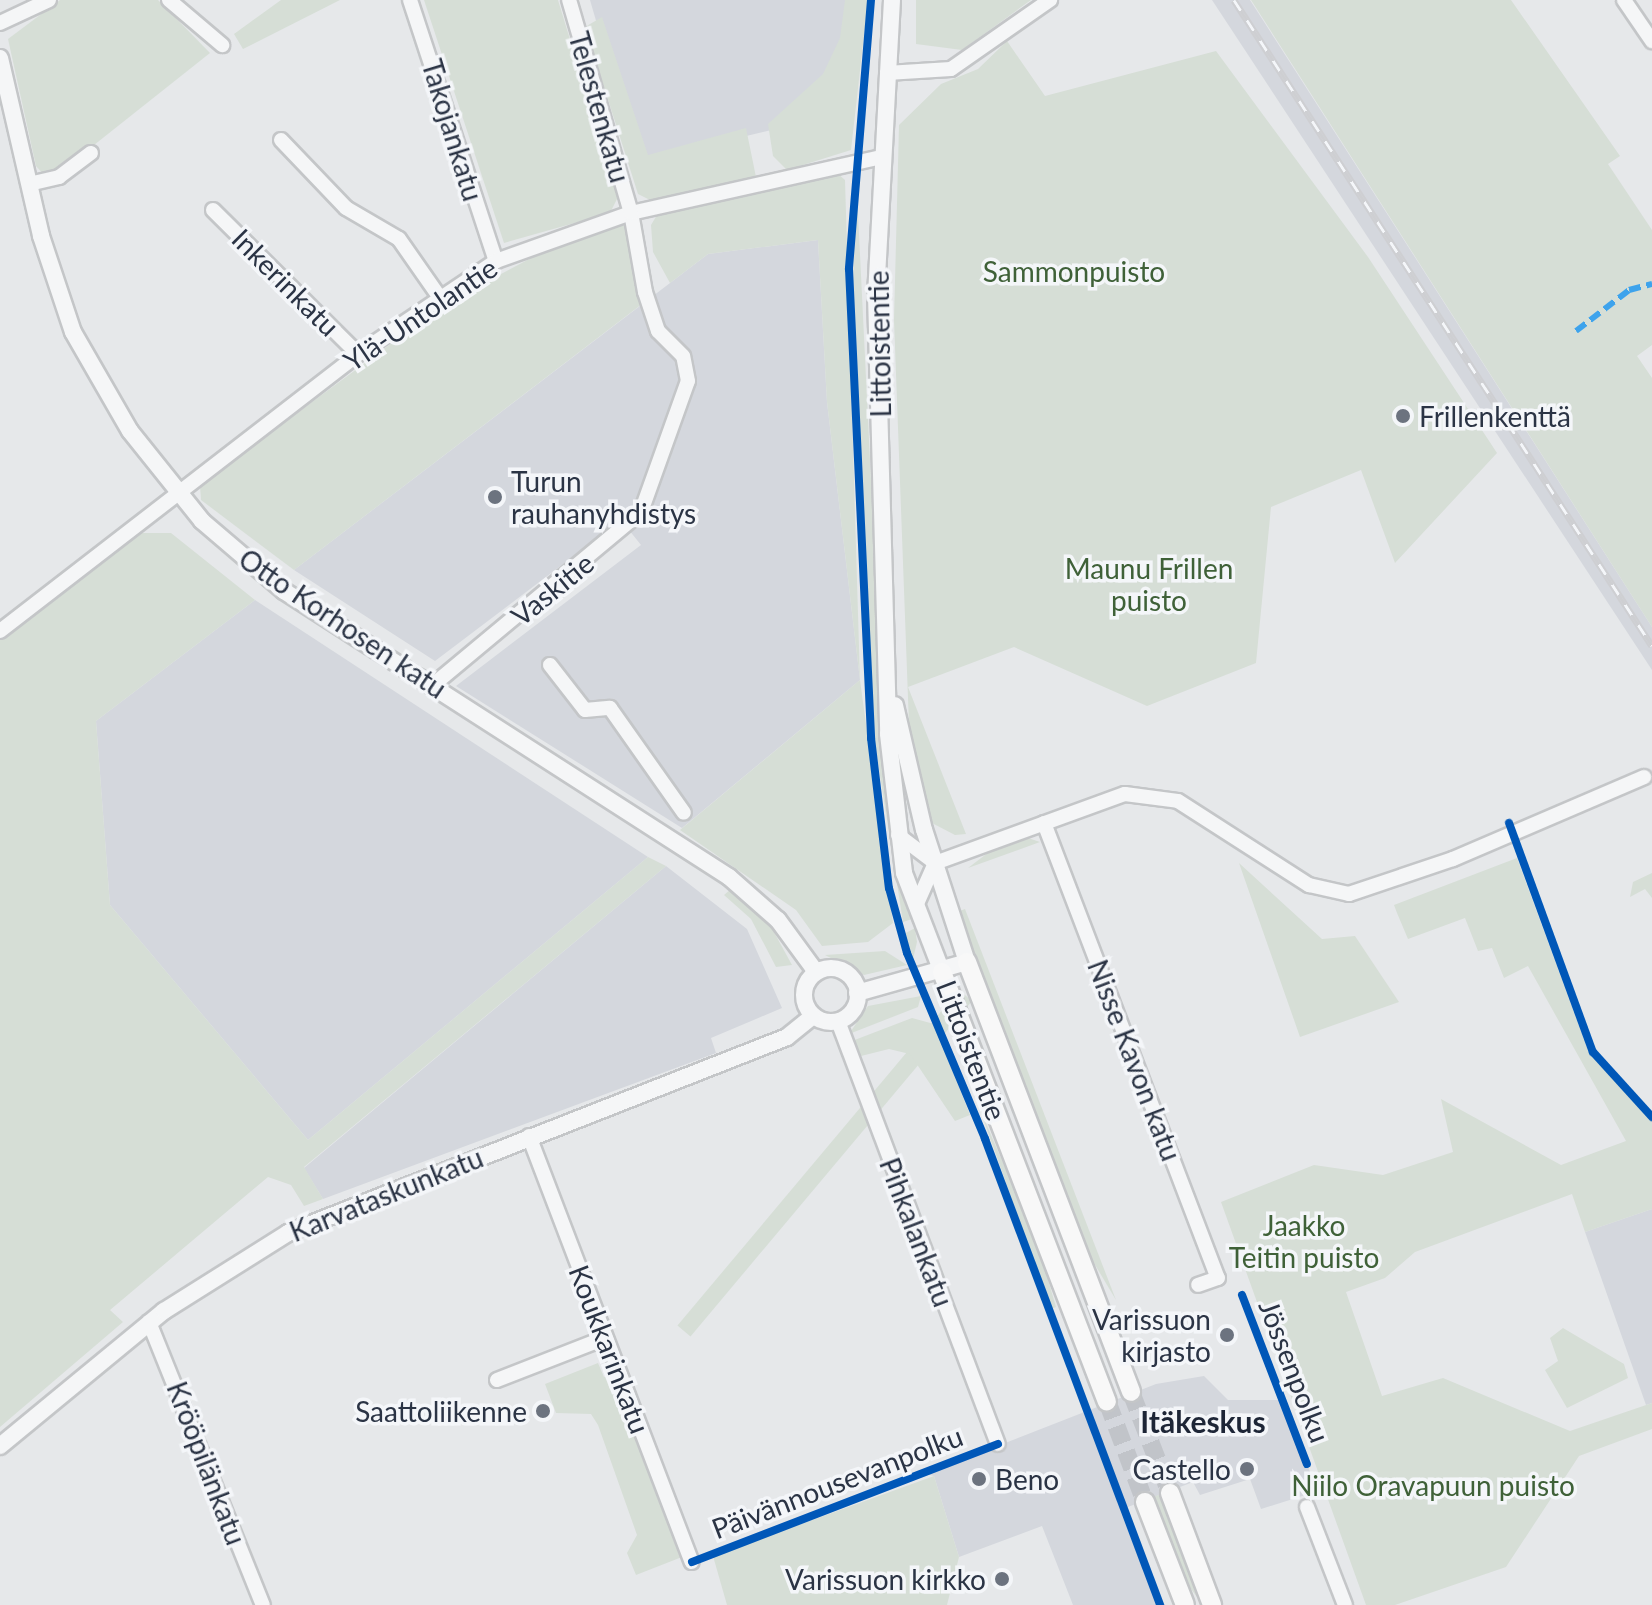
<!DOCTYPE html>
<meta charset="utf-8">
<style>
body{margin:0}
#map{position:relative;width:1652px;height:1605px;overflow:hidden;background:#e6e8ea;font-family:Lato,sans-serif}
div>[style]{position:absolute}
.built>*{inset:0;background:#d4d7dd}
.green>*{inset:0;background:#d6ded6;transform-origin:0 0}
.secondary-tunnel>*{height:18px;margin-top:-9px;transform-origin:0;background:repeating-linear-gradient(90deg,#c1c4c9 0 18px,transparent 0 27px)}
.roads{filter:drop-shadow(2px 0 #c4c6c8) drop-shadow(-2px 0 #c4c6c8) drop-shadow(0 2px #c4c6c8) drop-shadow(0 -2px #c4c6c8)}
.minor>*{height:14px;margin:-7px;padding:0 7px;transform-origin:7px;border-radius:7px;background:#f5f6f7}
.tertiary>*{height:16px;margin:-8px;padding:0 8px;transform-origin:8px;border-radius:8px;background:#f5f6f7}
.tertiary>.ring{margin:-8px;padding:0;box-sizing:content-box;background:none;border:16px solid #f5f6f7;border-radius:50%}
.secondary>*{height:18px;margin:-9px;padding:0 9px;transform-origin:9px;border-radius:9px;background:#f8f8f8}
.rail>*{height:7px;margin-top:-3.5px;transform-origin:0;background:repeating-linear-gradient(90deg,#f4f6f9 0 12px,#cecfd2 0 24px);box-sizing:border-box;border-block:2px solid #cecfd2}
.quiet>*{height:6px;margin-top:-3px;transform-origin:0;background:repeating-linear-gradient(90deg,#3ea3ec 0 12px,transparent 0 18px)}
.cycleway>*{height:8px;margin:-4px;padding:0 4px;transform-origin:4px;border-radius:4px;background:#0057b8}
.dots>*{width:22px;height:22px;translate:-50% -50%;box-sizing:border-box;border:4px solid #f4f6f9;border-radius:50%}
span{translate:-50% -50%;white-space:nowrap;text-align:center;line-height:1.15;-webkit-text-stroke:7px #f4f6f9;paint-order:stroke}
.street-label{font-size:28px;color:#2b3445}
.park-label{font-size:28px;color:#3f6138}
.poi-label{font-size:28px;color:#2b3445}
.left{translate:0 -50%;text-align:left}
.right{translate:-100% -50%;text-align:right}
.neighbourhood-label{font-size:30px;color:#1d2536;font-weight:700}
</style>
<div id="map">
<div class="built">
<div style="clip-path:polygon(590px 0,849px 0,846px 54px,788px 126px,637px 162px)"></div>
<div style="clip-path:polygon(1212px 0,1250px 0,1652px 627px,1652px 670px)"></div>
<div style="clip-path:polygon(818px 240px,827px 402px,860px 680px,682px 828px,456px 686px,641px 545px,621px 520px,435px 661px,294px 570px,708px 254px)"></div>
<div style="clip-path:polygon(255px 600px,648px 857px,308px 1140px,110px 905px,96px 721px)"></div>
<div style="clip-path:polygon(666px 866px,747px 929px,782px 1008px,711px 1038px,716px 1053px,323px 1199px,304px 1168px)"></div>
<div style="clip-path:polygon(1652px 1209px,1652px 1403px,1646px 1405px,1585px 1232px)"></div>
<div style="clip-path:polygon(1204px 1376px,1228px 1400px,1280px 1400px,1318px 1491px,1261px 1509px,1250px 1479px,1200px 1495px,1193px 1482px,1120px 1510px,1157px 1605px,1073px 1605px,1042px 1526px,959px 1557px,934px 1476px,926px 1474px,1156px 1384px)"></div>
</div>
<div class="green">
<div style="clip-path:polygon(60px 0,158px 0,210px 53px,89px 149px,44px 175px,36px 166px,8px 39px)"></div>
<div style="clip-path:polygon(281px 0,340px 0,243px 49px,234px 34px)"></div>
<div style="clip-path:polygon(424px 0,558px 0,618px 197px,610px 213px,504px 243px)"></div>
<div style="clip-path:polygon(845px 0,868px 0,851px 150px,787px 170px,773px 156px,768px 124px,823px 74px,840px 38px)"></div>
<div style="clip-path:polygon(916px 0,1031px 0,962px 50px,916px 44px)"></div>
<div style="clip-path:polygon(1251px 0,1511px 0,1620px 156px,1608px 164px,1652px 230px,1652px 345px,1637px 356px,1652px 378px,1652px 627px)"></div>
<div style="clip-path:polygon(602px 17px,648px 155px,746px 128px,756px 177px,654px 202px,638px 194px,585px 27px)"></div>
<div style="clip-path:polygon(1007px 41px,1045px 96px,1216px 51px,1368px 257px,1497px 453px,1395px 563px,1361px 470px,1271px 507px,1256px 663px,1147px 706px,1014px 647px,908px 687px,966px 834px,955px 835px,930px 822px,909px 725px,894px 320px,899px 125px,941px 84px,978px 69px)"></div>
<div style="clip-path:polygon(856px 172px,880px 666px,897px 859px,912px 919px,903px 922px,874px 737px,853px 281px)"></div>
<div style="clip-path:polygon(837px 173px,845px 180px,860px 680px,893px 923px,868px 942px,822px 946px,796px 910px,680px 830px,860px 680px,827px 402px,818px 240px,708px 254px,670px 283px,653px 252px,651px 225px,657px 215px)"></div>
<div style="clip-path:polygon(614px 224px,627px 226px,642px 304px,294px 570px,201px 500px,200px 485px,446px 303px,569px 238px)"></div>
<div style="clip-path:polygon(137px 533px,171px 533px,255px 600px,96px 721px,110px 905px,308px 1140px,648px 857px,666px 866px,304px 1167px,323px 1199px,304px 1206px,291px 1185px,268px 1177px,110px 1310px,123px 1322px,0 1427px,0 639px)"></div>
<div style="clip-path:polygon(1028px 838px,1040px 842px,968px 868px,989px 852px)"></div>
<div style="clip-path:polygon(1517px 858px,1589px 1053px,1652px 1121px,1652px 1209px,1585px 1232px,1572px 1194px,1415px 1252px,1385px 1278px,1346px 1292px,1382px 1396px,1443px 1378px,1570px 1431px,1652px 1403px,1652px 1429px,1579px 1456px,1506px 1567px,1395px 1605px,1366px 1605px,1221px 1202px,1314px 1165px,1383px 1175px,1453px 1152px,1441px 1099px,1561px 1165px,1626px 1141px,1528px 966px,1504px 978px,1492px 948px,1478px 951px,1465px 918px,1408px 939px,1397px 913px,1394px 905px)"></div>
<div style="clip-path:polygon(1239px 863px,1322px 939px,1355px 936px,1399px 1002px,1300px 1037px)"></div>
<div style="clip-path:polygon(1652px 873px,1652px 898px,1645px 889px,1630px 897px,1633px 882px)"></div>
<div style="clip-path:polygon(731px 889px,769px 923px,792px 965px,776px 967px,751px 919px,724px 895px)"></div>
<div style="clip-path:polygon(965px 909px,1116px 1300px,1085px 1248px,957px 912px)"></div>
<div style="clip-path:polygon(915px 928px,917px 942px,913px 959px,904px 934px)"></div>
<div style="clip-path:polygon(885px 951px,907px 965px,864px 975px,825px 955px)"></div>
<div style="left:959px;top:990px;width:17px;height:438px;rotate:40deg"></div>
<div style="clip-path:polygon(921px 996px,918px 1007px,849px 1034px,868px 1006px)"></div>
<div style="clip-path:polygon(912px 1018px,934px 1024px,970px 1115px,955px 1121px,910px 1054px,889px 1049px,857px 1057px,852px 1041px)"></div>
<div style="clip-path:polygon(979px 1107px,1037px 1242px,1056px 1307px,1051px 1309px)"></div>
<div style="clip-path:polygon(1563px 1328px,1624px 1364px,1628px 1378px,1567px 1408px,1545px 1370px,1558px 1361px,1550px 1338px)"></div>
<div style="clip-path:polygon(598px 1363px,604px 1377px,612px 1375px,682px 1557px,636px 1575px,627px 1553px,637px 1535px,598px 1425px,591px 1414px,556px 1413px,545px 1384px)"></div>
<div style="clip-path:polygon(934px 1476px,959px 1557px,947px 1605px,727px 1605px,713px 1556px)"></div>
<div style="clip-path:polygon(1161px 1494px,1203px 1605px,1185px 1581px,1153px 1497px)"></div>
</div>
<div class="secondary-tunnel">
<div style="left:1131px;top:1392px;width:108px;rotate:68.9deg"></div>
<div style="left:1107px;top:1401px;width:108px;rotate:69.4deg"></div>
</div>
<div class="roads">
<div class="minor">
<div style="left:169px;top:0;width:70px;rotate:40.3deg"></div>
<div style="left:410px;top:0;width:275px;rotate:71.8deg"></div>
<div style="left:1624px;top:0;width:50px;rotate:55.7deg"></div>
<div style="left:0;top:23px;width:54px;rotate:-25.1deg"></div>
<div style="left:887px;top:73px;width:64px;rotate:-3.6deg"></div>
<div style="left:951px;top:69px;width:121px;rotate:-34.9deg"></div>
<div style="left:281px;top:140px;width:94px;rotate:46.3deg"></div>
<div style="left:346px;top:208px;width:61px;rotate:30.3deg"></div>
<div style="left:399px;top:239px;width:68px;rotate:55.1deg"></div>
<div style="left:29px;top:184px;width:31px;rotate:-13deg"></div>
<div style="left:59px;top:177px;width:40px;rotate:-37deg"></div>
<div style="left:213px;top:210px;width:204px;rotate:44.8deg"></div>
<div style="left:0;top:631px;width:453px;rotate:-37.7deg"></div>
<div style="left:358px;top:354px;width:166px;rotate:-34deg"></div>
<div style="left:496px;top:261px;width:143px;rotate:-19.6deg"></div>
<div style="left:631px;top:213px;width:256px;rotate:-12.6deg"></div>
<div style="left:550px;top:665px;width:57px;rotate:52.1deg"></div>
<div style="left:585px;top:710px;width:25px;rotate:-5deg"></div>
<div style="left:610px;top:708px;width:128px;rotate:54.8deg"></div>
<div style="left:433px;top:685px;width:271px;rotate:-39.8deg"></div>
<div style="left:641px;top:512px;width:139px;rotate:-70.3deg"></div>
<div style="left:688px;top:381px;width:25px;rotate:-101deg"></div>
<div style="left:683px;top:356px;width:35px;rotate:-135deg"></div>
<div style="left:658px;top:331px;width:41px;rotate:-108.4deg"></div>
<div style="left:645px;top:292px;width:80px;rotate:-100deg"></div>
<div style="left:631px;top:213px;width:222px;rotate:-106.2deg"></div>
<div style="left:1044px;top:823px;width:487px;rotate:69.1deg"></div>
<div style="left:1218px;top:1278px;width:21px;rotate:161deg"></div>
<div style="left:898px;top:835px;width:46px;rotate:37.1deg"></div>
<div style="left:916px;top:906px;width:47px;rotate:-66.2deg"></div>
<div style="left:935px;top:863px;width:202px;rotate:-20deg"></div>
<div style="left:1125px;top:794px;width:53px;rotate:7.5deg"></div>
<div style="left:1178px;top:801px;width:156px;rotate:32.7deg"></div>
<div style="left:1309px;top:885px;width:41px;rotate:12.7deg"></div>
<div style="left:1349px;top:894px;width:110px;rotate:-18.6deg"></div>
<div style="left:1453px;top:859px;width:208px;rotate:-23.2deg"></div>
<div style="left:838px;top:1021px;width:452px;rotate:69.3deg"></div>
<div style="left:529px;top:1136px;width:456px;rotate:69.1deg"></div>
<div style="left:149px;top:1322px;width:305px;rotate:68.1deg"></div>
<div style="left:497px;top:1380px;width:116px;rotate:-21.3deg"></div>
<div style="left:1307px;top:1507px;width:105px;rotate:68.8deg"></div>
</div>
<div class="tertiary">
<div style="left:892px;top:0;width:295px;rotate:93.1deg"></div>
<div style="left:876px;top:295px;width:439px;rotate:88.4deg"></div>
<div style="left:888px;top:734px;width:140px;rotate:83.4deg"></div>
<div style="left:904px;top:873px;width:106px;rotate:69deg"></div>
<div style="left:0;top:58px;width:183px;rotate:77deg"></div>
<div style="left:41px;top:236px;width:101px;rotate:71.6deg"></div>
<div style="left:73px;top:332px;width:114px;rotate:60.1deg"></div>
<div style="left:130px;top:431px;width:115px;rotate:51.3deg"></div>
<div style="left:202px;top:521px;width:108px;rotate:40.5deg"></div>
<div style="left:284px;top:591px;width:529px;rotate:32.73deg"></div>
<div style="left:729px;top:877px;width:65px;rotate:41.3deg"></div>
<div style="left:778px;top:920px;width:64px;rotate:53.8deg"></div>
<div class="ring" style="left:804px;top:968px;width:38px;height:38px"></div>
<div style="left:857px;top:993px;width:114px;rotate:-15.7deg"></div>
<div style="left:967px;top:962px;width:139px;rotate:-108deg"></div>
<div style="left:924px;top:830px;width:128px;rotate:-103.1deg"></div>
<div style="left:0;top:1446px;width:212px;rotate:-39.5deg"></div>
<div style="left:164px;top:1311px;width:146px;rotate:-32.2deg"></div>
<div style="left:288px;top:1233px;width:536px;rotate:-21.44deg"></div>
<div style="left:787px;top:1037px;width:33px;rotate:-39deg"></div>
</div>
<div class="secondary">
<div style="left:967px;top:962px;width:460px;rotate:69.1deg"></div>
<div style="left:942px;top:972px;width:460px;rotate:69deg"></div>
<div style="left:1170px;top:1493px;width:120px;rotate:69.4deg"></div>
<div style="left:1145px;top:1502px;width:110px;rotate:68.8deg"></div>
</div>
</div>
<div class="rail">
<div style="left:1234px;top:0;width:769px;rotate:57.09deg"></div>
</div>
<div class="quiet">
<div style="left:1576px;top:331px;width:67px;rotate:-37.7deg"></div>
<div style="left:1629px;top:290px;width:24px;rotate:-15deg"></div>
</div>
<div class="cycleway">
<div style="left:871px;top:0;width:270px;rotate:94.7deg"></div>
<div style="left:849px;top:269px;width:470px;rotate:87.3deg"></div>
<div style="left:871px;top:738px;width:151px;rotate:83.2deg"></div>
<div style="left:889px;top:888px;width:67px;rotate:74.5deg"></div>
<div style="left:907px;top:953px;width:202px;rotate:67.2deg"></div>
<div style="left:985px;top:1139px;width:498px;rotate:69.4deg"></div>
<div style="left:1509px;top:823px;width:244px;rotate:69.9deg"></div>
<div style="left:1593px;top:1052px;width:88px;rotate:47.8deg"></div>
<div style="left:1242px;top:1295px;width:181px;rotate:69deg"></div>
<div style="left:692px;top:1562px;width:328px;rotate:-21.1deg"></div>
</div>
<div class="dots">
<div style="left:1403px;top:416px;background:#6c737f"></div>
<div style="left:495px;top:497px;background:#6c737f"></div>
<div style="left:1227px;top:1335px;background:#6c737f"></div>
<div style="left:543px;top:1411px;background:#6c737f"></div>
<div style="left:1247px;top:1469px;background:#6c737f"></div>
<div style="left:979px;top:1479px;background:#6c737f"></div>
<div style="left:1002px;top:1579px;background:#6c737f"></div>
</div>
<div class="street-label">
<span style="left:600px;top:107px;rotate:74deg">Telestenkatu</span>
<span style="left:453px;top:130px;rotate:73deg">Takojankatu</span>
<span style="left:286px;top:282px;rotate:45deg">Inkerinkatu</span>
<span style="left:420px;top:314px;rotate:-34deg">Ylä-Untolantie</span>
<span style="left:879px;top:344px;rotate:-91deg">Littoistentie</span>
<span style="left:552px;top:589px;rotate:-39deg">Vaskitie</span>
<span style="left:343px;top:623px;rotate:34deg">Otto Korhosen katu</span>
<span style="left:972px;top:1050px;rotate:69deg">Littoistentie</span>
<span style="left:1135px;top:1060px;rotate:69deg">Nisse Kavon katu</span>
<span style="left:386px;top:1194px;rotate:-22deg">Karvataskunkatu</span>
<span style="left:917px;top:1232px;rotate:69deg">Pihkalankatu</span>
<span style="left:610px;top:1349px;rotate:69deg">Koukkarinkatu</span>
<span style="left:1295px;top:1371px;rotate:69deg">Jössenpolku</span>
<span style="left:207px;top:1463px;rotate:69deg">Krööpilänkatu</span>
<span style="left:837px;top:1482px;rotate:-21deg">Päivännousevanpolku</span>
</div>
<div class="park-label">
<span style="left:1074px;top:271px">Sammonpuisto</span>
<span style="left:1149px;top:584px">Maunu Frillen<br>puisto</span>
<span style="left:1304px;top:1241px">Jaakko<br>Teitin puisto</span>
<span style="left:1433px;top:1485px">Niilo Oravapuun puisto</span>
</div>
<div class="poi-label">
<span class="left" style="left:1419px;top:416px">Frillenkenttä</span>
<span class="left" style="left:511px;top:497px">Turun<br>rauhanyhdistys</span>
<span class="right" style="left:1211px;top:1335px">Varissuon<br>kirjasto</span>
<span class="right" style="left:527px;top:1411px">Saattoliikenne</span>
<span class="right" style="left:1231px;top:1469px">Castello</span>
<span class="left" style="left:995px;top:1479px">Beno</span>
<span class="right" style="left:986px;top:1579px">Varissuon kirkko</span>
</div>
<div class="neighbourhood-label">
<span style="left:1203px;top:1421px">Itäkeskus</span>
</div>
</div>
